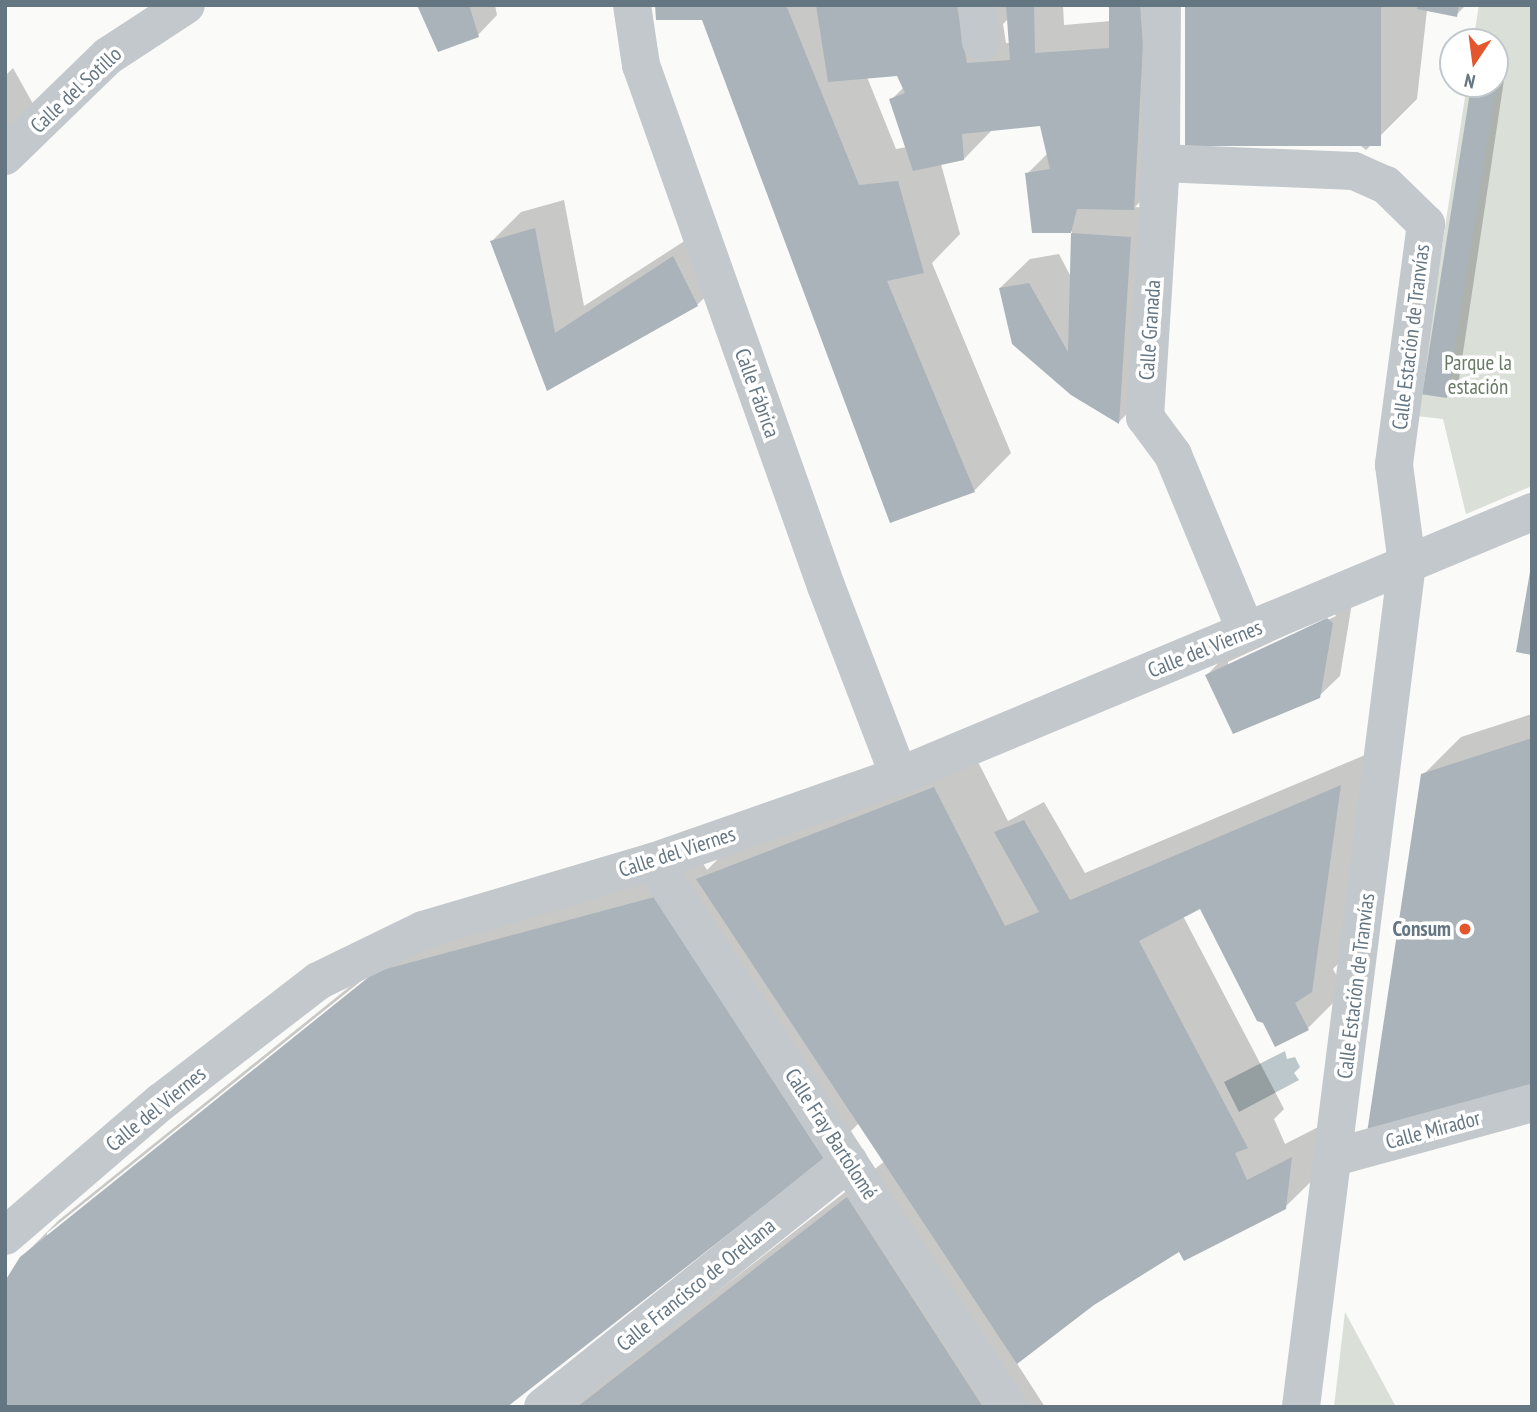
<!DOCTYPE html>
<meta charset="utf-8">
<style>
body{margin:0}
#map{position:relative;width:1537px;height:1412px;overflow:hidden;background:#fafaf8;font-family:"PT Sans Narrow",sans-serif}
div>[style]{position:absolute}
.green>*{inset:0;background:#dadfd7}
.water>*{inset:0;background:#bbc7cb}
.shadow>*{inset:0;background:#0003}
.building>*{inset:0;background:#aab3b9;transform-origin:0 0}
.minor>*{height:38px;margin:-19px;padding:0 19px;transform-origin:19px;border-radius:19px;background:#c3c8cc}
.dots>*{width:19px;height:19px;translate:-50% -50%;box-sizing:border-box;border:4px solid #fff;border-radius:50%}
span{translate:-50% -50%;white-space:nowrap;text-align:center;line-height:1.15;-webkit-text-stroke:7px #fff;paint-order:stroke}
.street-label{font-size:21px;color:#657683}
.park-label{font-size:21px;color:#687a64}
.poi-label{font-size:21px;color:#657683;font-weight:700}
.right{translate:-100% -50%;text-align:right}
.frame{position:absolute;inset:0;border:7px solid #657683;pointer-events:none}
.north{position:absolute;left:1439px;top:28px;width:70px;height:70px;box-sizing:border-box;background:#fff;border:2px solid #c1c8cd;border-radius:50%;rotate:193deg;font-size:19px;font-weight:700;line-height:28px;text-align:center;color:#657683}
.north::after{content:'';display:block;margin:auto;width:24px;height:32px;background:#e4572e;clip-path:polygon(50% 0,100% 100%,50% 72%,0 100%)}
</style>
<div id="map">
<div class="green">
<div style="clip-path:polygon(1479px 5px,1532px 5px,1532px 486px,1466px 514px,1443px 419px,1416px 416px,1467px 84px,1495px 84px,1495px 42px,1473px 42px)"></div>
<div style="clip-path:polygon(1345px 1312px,1396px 1407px,1334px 1407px)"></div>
</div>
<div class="water">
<div style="clip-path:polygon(1285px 1051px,1287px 1059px,1295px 1057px,1300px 1067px,1294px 1073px,1299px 1080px,1239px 1112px,1224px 1082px)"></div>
</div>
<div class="shadow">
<div style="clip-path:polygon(419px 5px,495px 5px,497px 15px,478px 35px)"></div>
<div style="clip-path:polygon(evenodd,657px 5px,1063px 5px,1064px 25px,1111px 21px,1111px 5px,1161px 5px,1163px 179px,1135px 207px,1160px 209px,1147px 393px,1119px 422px,1000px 288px,1030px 259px,1059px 254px,1071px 277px,1072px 231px,1033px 232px,1027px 174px,1048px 153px,1041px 125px,993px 129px,964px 159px,941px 164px,960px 234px,932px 263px,1011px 453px,974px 491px,703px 18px,657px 5px,1009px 18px,1011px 43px,1006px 43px,1003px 24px,1009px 18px,657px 5px,898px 74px,904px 87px,891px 100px,907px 147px,896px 149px,867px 77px,898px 74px)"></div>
<div style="clip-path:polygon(1186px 5px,1466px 5px,1456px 15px,1427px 10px,1417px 99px,1366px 150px)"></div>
<div style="clip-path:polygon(13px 68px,37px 111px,5px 143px,5px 76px)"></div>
<div style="clip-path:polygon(1495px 79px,1504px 80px,1458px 386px,1448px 396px,1472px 87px,1495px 84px)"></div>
<div style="clip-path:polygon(564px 200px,584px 306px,703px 229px,727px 276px,697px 305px,548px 388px,492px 241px,521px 212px)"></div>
<div style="clip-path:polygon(evenodd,1352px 603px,1340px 676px,1319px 696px,1207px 675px,1226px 655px,1352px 603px,1334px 613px,1336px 616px,1228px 666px,1228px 662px,1334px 613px)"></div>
<div style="clip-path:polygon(1532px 714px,1532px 1082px,1423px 775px,1461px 737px)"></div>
<div style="clip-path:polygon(evenodd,972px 750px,1008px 821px,1044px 802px,1085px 873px,1377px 750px,1349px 953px,1333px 969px,1345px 991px,1308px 1028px,1201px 907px,1183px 916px,1284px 1109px,1274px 1119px,1285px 1144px,1328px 1122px,1323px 1170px,1285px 1207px,1180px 1249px,1093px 1304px,1016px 1362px,1045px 1407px,569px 1407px,885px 1161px,859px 1123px,829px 1153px,21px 1258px,59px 1220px,414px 935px,700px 858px,707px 870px,735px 842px,972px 750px,381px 965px,383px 968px,47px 1237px,47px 1233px,381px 965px)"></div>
</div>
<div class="building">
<div style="clip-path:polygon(417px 5px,469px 5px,479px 37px,438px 52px)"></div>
<div style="clip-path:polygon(655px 5px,786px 5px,859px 185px,898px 181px,924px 273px,887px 281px,975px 492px,890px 523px,702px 20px,656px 20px)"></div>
<div style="clip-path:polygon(816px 5px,957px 5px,967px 63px,1010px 60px,1006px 5px,1034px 5px,1035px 53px,1109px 48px,1109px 5px,1140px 5px,1143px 45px,1134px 210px,1077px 209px,1071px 233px,1032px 233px,1025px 173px,1050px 169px,1040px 126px,962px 134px,964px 160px,913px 171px,889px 99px,905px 93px,897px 76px,828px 82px)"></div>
<div style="left:1185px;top:5px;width:196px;height:141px"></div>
<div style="clip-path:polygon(1418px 5px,1459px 5px,1457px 17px,1417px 9px)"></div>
<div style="left:1471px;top:86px;width:25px;height:312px;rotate:9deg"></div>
<div style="clip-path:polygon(535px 228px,555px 333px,673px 256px,698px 306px,547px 391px,490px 241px)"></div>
<div style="clip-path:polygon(1071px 233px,1131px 237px,1119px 424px,1071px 395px,1012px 344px,999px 288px,1029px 283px,1068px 352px)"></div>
<div style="clip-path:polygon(1530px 572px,1532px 573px,1532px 655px,1516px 652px)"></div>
<div style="clip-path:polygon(1327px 618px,1333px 623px,1320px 698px,1233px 734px,1205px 675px)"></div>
<div style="clip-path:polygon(1532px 738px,1532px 1084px,1367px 1133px,1421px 774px)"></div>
<div style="clip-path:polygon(1341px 785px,1312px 992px,1295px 1003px,1309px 1030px,1275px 1047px,1263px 1023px,1257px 1021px,1200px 909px,1139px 941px,1248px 1148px,1235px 1153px,1247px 1180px,1292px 1157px,1286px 1209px,1184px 1261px,1179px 1252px,1094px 1305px,1017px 1364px,696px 879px,934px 787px,1005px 926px,1039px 912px,994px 832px,1024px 820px,1070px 900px)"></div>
<div style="clip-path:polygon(662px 895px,831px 1154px,507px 1407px,5px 1407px,5px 1281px,20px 1257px,375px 972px)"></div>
<div style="clip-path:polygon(847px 1197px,983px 1407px,577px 1407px)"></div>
</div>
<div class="minor">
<div style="left:632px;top:5px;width:61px;rotate:81.5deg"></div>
<div style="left:641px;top:65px;width:553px;rotate:70.45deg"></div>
<div style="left:826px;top:586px;width:204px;rotate:69deg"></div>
<div style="left:977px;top:5px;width:37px;rotate:84deg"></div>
<div style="left:1162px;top:5px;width:158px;rotate:90.4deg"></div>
<div style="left:1161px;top:163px;width:255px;rotate:93.6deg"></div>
<div style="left:1145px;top:417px;width:47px;rotate:53.6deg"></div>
<div style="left:1173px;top:455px;width:191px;rotate:67.5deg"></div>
<div style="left:5px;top:156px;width:144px;rotate:-44.2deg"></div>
<div style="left:108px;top:56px;width:93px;rotate:-33.2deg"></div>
<div style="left:1161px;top:163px;width:193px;rotate:2.4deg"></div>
<div style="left:1354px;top:171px;width:35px;rotate:24deg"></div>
<div style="left:1386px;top:185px;width:56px;rotate:44.3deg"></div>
<div style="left:1426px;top:224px;width:243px;rotate:97.6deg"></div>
<div style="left:1394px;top:465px;width:100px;rotate:82.5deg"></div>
<div style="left:1407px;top:564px;width:850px;rotate:97.17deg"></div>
<div style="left:653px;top:862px;width:650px;rotate:56.92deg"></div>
<div style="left:1335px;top:1157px;width:204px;rotate:-15.3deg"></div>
<div style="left:5px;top:1236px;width:206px;rotate:-40.7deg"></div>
<div style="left:161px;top:1102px;width:198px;rotate:-37.6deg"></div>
<div style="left:318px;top:981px;width:117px;rotate:-25.9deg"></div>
<div style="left:423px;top:930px;width:240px;rotate:-16.5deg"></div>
<div style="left:653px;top:862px;width:261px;rotate:-19.3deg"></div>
<div style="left:899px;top:776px;width:686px;rotate:-22.64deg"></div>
<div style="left:543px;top:1407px;width:392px;rotate:-38.7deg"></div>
</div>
<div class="dots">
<div style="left:1465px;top:929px;background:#e4572e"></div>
</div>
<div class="street-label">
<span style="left:76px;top:90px;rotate:-43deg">Calle del Sotillo</span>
<span style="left:1150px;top:330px;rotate:-86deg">Calle Granada</span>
<span style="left:1411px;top:337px;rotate:-83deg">Calle Estación de Tranvías</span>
<span style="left:757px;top:393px;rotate:70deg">Calle Fábrica</span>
<span style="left:1205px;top:649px;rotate:-22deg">Calle del Viernes</span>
<span style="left:677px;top:852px;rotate:-18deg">Calle del Viernes</span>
<span style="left:1356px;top:986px;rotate:-83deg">Calle Estación de Tranvías</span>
<span style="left:156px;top:1109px;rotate:-39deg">Calle del Viernes</span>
<span style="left:1433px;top:1130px;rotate:-15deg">Calle Mirador</span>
<span style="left:831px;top:1134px;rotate:57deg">Calle Fray Bartolomé</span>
<span style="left:696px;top:1285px;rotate:-39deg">Calle Francisco de Orellana</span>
</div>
<div class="park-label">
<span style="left:1478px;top:375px">Parque la<br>estación</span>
</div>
<div class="poi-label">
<span class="right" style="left:1451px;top:929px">Consum</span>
</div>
<div class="frame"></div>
<div class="north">N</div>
</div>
